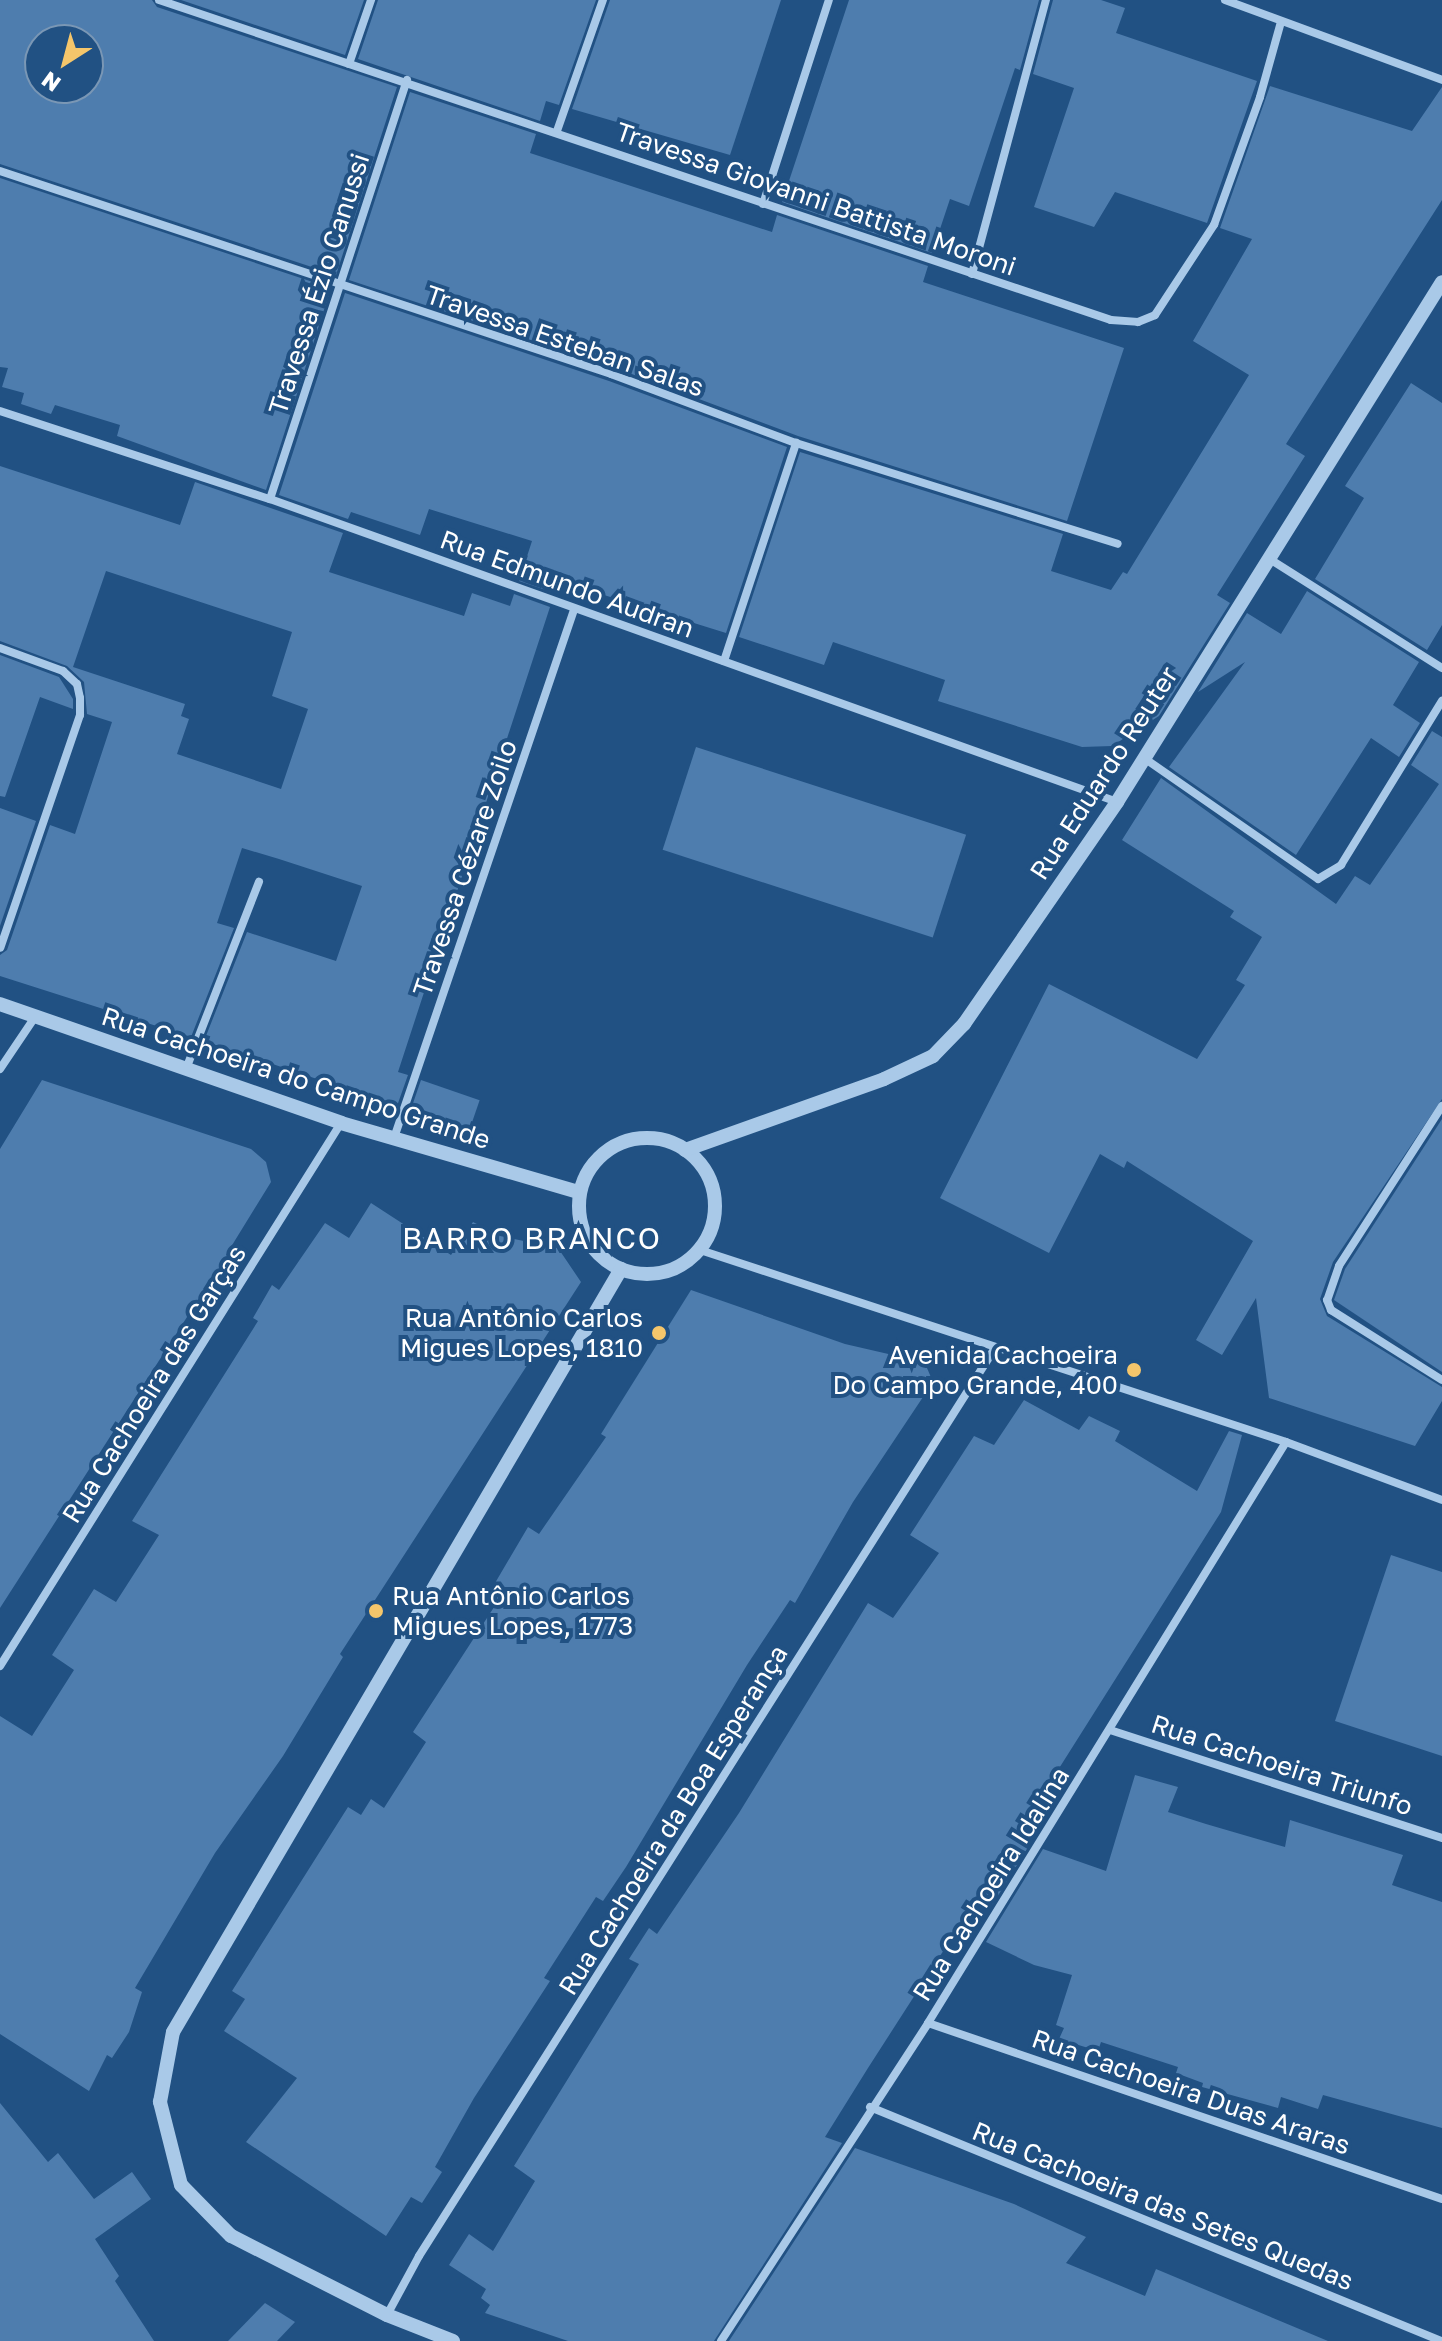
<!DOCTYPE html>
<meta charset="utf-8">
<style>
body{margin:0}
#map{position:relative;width:1442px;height:2341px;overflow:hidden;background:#215183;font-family:"Golos Text",sans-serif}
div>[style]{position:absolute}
.building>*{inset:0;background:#4e7dae;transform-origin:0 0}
.minor>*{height:8px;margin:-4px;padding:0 4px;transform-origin:4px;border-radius:4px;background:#a9c9e8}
.tertiary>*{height:14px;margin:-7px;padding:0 7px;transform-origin:7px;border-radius:7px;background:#a9c9e8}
.tertiary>.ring{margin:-7px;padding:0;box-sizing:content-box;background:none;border:14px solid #a9c9e8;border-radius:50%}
.dots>*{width:22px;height:22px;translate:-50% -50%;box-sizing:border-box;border:4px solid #215183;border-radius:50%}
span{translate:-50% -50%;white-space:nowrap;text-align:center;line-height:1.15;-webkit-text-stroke:8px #215183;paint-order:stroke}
.street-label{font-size:26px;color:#fff}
.poi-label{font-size:26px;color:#fff}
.right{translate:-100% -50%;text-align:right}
.left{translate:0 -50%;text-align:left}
.quarter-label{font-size:30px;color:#fff;letter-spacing:2px}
.north{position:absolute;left:24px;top:24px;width:80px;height:80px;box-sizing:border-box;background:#215183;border:2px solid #7a97b5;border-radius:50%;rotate:216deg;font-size:22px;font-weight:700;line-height:32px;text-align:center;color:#fff}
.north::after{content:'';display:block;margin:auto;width:28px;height:36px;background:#f5c66b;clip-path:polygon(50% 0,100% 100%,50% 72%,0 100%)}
</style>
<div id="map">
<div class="building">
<div style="clip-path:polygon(evenodd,0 0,152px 0,157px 7px,397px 87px,336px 275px,0 164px,0 0,40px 40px,88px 40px,88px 88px,40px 88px,40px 40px)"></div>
<div style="clip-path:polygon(181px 0,364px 0,345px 55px)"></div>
<div style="clip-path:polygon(378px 0,596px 0,559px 105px,546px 101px,540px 121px,358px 59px)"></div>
<div style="clip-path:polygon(610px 0,781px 0,730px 155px,572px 109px)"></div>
<div style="clip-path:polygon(849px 0,1039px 0,1020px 70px,1015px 68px,969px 206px,950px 199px,932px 253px,782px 202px)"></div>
<div style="clip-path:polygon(1053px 0,1101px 0,1125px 8px,1116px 33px,1257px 81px,1207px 223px,1115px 192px,1094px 227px,1034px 207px,1074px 88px,1033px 74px)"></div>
<div style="clip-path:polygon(1270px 86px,1412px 131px,1442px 87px,1442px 200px,1286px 444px,1305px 456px,1217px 595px,1230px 603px,1159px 716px,1112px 746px,1082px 747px,938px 701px,945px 680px,833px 642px,824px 665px,739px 637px,800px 452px,1063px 534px,1051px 571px,1111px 590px,1123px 572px,1127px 574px,1249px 375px,1193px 341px,1252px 239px,1220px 228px)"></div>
<div style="clip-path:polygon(410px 92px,536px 134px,530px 153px,772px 232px,777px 215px,928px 266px,923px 282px,1124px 348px,1067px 521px,798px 436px,613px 367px,349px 280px)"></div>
<div style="clip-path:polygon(0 178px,331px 288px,266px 490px,117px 436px,120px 425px,55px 405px,51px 414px,21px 404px,24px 393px,2px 387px,8px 368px,0 367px)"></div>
<div style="clip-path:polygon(345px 293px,609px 381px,787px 447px,726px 633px,559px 581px,555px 593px,519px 581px,532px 541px,429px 509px,420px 535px,351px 512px,348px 519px,279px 495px)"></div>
<div style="clip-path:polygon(1411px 383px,1442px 403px,1442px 625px,1427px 650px,1315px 579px,1364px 498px,1345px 486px)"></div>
<div style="clip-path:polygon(evenodd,0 466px,180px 525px,195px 482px,343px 533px,329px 572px,464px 616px,472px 593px,510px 606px,514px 594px,550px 607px,398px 1072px,408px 1075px,397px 1106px,204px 1041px,247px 932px,336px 961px,362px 886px,279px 859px,242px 848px,217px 923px,234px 928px,191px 1037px,0 976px,0 955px,7px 950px,50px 825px,75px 834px,112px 722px,87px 714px,84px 682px,67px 666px,0 641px,0 466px,106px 571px,292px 632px,272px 696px,308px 709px,281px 789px,177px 754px,189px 719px,181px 716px,185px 704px,73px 667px,106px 571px)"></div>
<div style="clip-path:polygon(1307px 591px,1419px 662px,1393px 705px,1420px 723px,1399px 757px,1371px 738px,1296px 855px,1169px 767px,1245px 662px,1198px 692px,1247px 613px,1281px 634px)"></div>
<div style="clip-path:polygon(0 655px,59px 677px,73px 699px,73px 709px,40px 697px,5px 797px,0 796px)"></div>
<div style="clip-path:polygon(1432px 731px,1442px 737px,1442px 1099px,1333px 1262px,1320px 1299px,1327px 1316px,1442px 1387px,1442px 1401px,1415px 1446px,1269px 1398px,1256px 1298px,1222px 1355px,1196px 1340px,1253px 1241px,1127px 1161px,1124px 1168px,1100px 1154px,1049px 1253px,940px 1198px,1049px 984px,1197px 1059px,1245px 985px,1236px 980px,1262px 937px,1230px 917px,1234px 911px,1122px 840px,1161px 778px,1336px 904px,1355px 876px,1370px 885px,1439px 784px,1411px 765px)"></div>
<div style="left:696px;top:747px;width:284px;height:108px;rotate:18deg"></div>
<div style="clip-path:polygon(0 808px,36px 821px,0 926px)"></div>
<div style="clip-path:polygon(42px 1080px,251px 1149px,266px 1162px,271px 1182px,226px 1255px,231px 1258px,209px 1292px,205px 1289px,0 1608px,0 1149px)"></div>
<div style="left:421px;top:1080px;width:62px;height:33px;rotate:19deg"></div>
<div style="clip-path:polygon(1442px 1119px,1442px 1372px,1334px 1300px,1345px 1269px)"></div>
<div style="clip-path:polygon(371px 1203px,451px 1255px,473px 1222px,500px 1236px,558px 1248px,581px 1282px,340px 1654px,343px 1657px,283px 1756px,215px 1853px,135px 1988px,142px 1992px,129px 2032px,112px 2058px,107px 2055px,89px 2091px,0 2034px,0 1716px,32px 1736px,74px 1670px,52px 1655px,94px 1589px,116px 1602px,159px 1535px,132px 1521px,258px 1321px,253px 1318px,272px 1285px,279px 1290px,325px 1223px,349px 1238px)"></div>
<div style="clip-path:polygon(691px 1290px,845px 1344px,910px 1359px,927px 1368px,933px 1382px,853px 1502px,795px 1603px,790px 1600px,747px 1665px,626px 1867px,603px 1901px,596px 1897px,544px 1978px,550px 1981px,474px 2098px,435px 2167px,442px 2172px,422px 2203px,411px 2197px,386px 2236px,246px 2142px,297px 2078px,224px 2031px,245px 1999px,232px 1991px,348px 1807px,361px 1815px,371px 1799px,384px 1808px,426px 1742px,413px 1732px,498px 1601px,488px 1595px,528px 1527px,539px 1534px,606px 1437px,601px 1434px)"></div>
<div style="clip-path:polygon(1024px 1400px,1079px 1430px,1089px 1416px,1120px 1431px,1115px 1441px,1197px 1491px,1229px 1431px,1242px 1435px,1221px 1512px,1015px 1838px,1030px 1844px,973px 1936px,958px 1928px,868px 2068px,825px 2137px,842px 2143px,714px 2341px,568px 2341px,485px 2313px,490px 2305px,481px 2298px,486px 2289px,449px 2265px,469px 2234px,493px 2251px,535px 2181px,514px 2166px,639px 1964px,629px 1959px,649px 1928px,657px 1934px,739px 1813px,868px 1603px,893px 1618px,939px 1553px,910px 1535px,974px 1436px,994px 1445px)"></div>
<div style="clip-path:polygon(1391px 1555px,1442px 1572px,1442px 1756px,1335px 1721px)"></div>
<div style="clip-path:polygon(1135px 1775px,1178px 1787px,1168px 1812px,1206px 1824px,1285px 1847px,1290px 1820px,1403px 1855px,1392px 1885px,1442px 1902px,1442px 2128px,1323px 2095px,1318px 2109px,1281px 2097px,1278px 2108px,1202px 2087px,1203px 2083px,1176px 2073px,1178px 2067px,1101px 2042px,1098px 2051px,1059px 2039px,1064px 2028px,1056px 2025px,1072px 1975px,1034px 1965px,986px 1942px,1043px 1849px,1106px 1871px)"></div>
<div style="clip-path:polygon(0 2103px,48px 2162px,58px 2153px,94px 2199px,132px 2172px,151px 2199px,95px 2239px,119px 2276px,115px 2281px,154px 2341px,0 2341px)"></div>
<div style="clip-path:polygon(855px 2148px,1014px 2204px,1086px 2237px,1066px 2263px,1145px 2296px,1156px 2269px,1328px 2341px,729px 2341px)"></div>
<div style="clip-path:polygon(265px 2303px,295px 2322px,277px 2341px,228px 2341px)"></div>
</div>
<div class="minor">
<div style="left:159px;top:0;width:1004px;rotate:18.58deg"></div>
<div style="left:1111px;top:320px;width:27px;rotate:4deg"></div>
<div style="left:1138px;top:322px;width:18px;rotate:-22deg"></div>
<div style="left:1155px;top:315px;width:108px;rotate:-56.8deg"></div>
<div style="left:1214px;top:225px;width:136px;rotate:-70.2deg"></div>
<div style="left:1260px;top:97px;width:78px;rotate:-74.4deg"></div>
<div style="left:1225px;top:0;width:231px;rotate:20.2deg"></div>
<div style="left:349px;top:64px;width:68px;rotate:-71deg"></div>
<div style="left:557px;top:131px;width:139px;rotate:-70.7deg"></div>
<div style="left:0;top:171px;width:644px;rotate:18.38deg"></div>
<div style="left:611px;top:374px;width:197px;rotate:20.5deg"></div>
<div style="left:796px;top:443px;width:337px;rotate:17.4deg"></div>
<div style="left:763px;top:204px;width:214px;rotate:-72.1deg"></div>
<div style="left:972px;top:274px;width:284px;rotate:-74.9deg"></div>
<div style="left:0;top:411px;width:284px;rotate:18.1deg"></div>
<div style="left:270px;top:499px;width:900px;rotate:19.68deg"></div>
<div style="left:270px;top:499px;width:441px;rotate:-71.9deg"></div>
<div style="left:1271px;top:560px;width:202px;rotate:32.3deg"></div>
<div style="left:0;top:648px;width:67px;rotate:20.1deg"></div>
<div style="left:63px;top:671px;width:19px;rotate:43deg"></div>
<div style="left:77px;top:684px;width:14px;rotate:78deg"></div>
<div style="left:80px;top:698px;width:17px;rotate:90deg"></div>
<div style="left:80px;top:715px;width:246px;rotate:108.9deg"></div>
<div style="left:724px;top:661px;width:230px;rotate:-71.7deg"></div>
<div style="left:1144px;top:758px;width:212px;rotate:34.8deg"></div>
<div style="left:1318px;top:879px;width:27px;rotate:-31deg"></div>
<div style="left:1341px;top:865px;width:193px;rotate:-58.4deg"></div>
<div style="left:0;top:1069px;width:63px;rotate:-56.1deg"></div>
<div style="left:186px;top:1069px;width:201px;rotate:-68.7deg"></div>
<div style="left:1442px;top:1106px;width:190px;rotate:122.8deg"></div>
<div style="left:1339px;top:1266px;width:36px;rotate:109deg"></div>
<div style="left:1327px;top:1300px;width:11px;rotate:68deg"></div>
<div style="left:1331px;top:1310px;width:131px;rotate:32.2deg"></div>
<div style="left:394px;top:1138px;width:558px;rotate:-71.18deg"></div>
<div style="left:700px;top:1250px;width:617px;rotate:18.14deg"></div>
<div style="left:1286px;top:1442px;width:166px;rotate:20.4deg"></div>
<div style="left:0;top:1666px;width:641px;rotate:-57.87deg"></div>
<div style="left:1110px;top:1730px;width:349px;rotate:18deg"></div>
<div style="left:928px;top:2023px;width:543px;rotate:18.9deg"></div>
<div style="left:870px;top:2107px;width:617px;rotate:22.28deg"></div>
<div style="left:387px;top:2315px;width:67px;rotate:-61.5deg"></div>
<div style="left:419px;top:2256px;width:1075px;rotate:-57.61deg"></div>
<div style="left:721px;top:2341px;width:379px;rotate:-56.9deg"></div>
<div style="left:928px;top:2023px;width:682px;rotate:-58.36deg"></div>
</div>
<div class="tertiary">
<div style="left:0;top:1004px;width:361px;rotate:19.2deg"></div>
<div style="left:341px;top:1123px;width:248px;rotate:16.2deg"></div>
<div class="ring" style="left:579px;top:1138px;width:122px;height:122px"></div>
<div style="left:685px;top:1150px;width:211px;rotate:-19.6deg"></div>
<div style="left:884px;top:1079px;width:54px;rotate:-25.1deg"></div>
<div style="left:933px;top:1056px;width:45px;rotate:-45.9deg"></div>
<div style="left:964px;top:1024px;width:270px;rotate:-55.4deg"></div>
<div style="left:1117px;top:802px;width:613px;rotate:-57.99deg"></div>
<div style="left:453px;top:2341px;width:71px;rotate:-158.5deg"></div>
<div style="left:387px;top:2315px;width:175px;rotate:-153.1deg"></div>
<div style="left:231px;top:2236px;width:71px;rotate:-134.4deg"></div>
<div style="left:181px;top:2185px;width:86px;rotate:-104.2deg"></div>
<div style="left:160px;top:2102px;width:71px;rotate:-79.5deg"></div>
<div style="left:173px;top:2032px;width:885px;rotate:-59.58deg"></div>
</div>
<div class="dots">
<div style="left:659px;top:1333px;background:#f5c66b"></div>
<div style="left:1134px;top:1370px;background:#f5c66b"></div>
<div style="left:376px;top:1611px;background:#f5c66b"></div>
</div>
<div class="street-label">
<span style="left:816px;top:199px;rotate:19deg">Travessa Giovanni Battista Moroni</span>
<span style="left:319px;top:284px;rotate:-72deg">Travessa Ézio Canussi</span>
<span style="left:565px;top:341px;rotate:19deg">Travessa Esteban Salas</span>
<span style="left:567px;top:584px;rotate:20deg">Rua Edmundo Audran</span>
<span style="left:1104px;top:773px;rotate:-57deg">Rua Eduardo Reuter</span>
<span style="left:465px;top:868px;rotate:-71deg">Travessa Cézare Zoilo</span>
<span style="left:296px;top:1078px;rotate:18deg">Rua Cachoeira do Campo Grande</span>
<span style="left:154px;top:1384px;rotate:-58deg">Rua Cachoeira das Garças</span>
<span style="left:1282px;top:1765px;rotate:18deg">Rua Cachoeira Triunfo</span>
<span style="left:673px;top:1820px;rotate:-58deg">Rua Cachoeira da Boa Esperança</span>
<span style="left:991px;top:1884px;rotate:-58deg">Rua Cachoeira Idalina</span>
<span style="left:1191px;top:2092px;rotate:19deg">Rua Cachoeira Duas Araras</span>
<span style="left:1163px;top:2206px;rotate:22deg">Rua Cachoeira das Setes Quedas</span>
</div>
<div class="poi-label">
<span class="right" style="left:643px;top:1333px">Rua Antônio Carlos<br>Migues Lopes, 1810</span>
<span class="right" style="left:1118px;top:1370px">Avenida Cachoeira<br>Do Campo Grande, 400</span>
<span class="left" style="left:392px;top:1611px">Rua Antônio Carlos<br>Migues Lopes, 1773</span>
</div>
<div class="quarter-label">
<span style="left:532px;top:1238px">BARRO BRANCO</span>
</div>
<div class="north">N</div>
</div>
